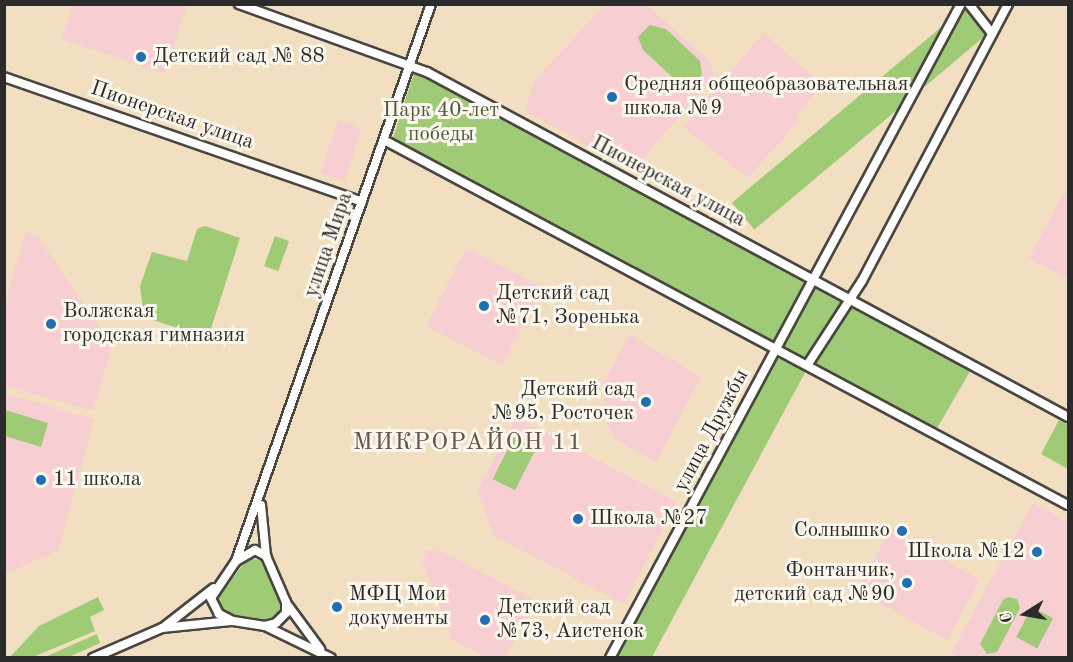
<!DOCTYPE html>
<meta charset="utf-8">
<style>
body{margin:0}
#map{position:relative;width:1073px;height:662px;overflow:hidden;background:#f2dfc1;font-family:"Old Standard TT",serif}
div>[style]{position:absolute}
.built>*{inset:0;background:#f7cfd2;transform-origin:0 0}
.green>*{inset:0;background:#9fca76;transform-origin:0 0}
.roads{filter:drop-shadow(2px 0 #494642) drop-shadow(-2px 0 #494642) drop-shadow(0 2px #494642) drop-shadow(0 -2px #494642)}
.minor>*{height:8px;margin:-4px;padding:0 4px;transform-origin:4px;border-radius:4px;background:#fff}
.dots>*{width:16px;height:16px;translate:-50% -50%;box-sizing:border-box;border:3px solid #fbf7ec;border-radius:50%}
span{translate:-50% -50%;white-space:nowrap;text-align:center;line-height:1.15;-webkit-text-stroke:6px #fbf7ec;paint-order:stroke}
.poi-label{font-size:21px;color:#2b2b2b}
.left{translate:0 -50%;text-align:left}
.right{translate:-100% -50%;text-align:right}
.park-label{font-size:21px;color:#4e5b42}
.street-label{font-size:21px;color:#2b2b2b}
.quarter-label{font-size:24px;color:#66534a;letter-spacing:1.5px}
.frame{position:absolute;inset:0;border:6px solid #2b2b2b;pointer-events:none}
.north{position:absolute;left:995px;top:584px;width:60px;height:60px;-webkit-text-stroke:4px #fbf7ec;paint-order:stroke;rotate:259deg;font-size:16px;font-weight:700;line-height:24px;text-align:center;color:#2b2b2b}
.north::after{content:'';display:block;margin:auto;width:21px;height:27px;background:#2b2b2b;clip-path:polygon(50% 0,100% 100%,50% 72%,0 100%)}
</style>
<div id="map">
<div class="built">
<div style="clip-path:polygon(73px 5px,187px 5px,164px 74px,61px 39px)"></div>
<div style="clip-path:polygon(604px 5px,646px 5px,710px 61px,714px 76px,633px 170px,526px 112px,533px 83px)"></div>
<div style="clip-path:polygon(764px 33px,823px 85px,796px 116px,799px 120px,748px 178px,683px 127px)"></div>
<div style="left:338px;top:120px;width:25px;height:56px;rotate:18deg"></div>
<div style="clip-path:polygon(1064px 192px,1068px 194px,1068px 279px,1029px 258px)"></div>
<div style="clip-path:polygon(26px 233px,38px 237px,112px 346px,93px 411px,5px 386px,5px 302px)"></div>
<div style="left:466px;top:248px;width:86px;height:88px;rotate:27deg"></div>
<div style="clip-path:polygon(630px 335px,701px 377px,656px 462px,615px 439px,605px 421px,604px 382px)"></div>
<div style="clip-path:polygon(4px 393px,94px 419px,58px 551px,5px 574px)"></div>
<div style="clip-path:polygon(516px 417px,677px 502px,624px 604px,494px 536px,477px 491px)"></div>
<div style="clip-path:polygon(1033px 503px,1068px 523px,1068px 657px,960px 658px,951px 653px)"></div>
<div style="left:890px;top:530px;width:103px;height:69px;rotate:29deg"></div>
<div style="clip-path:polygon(437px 549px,536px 601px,506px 657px,485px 657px,452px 640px,422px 560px,427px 551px)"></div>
</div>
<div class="green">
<div style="left:964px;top:8px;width:35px;height:303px;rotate:50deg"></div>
<div style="clip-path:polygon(650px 25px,666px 29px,700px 61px,702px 74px,697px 83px,681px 85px,643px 50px,638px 37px)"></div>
<div style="clip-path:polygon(415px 70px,804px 278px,808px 284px,776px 344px,393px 138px)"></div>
<div style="clip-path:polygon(205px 226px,240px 238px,208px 338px,144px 317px,140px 286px,152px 252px,187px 261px,197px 229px)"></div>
<div style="left:275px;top:236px;width:15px;height:32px;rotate:20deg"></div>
<div style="clip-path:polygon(819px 286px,972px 368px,936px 430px,784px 348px,783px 343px,813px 288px)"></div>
<div style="clip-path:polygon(784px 356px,808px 367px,652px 657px,614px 658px,776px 360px)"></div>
<div style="clip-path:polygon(5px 410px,48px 423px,41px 447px,5px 436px)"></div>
<div style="clip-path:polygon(1059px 420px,1068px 425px,1068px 469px,1041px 454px)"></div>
<div style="left:514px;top:437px;width:25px;height:47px;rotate:27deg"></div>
<div style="clip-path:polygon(248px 558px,262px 561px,282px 607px,275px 621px,222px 613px,216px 601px)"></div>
<div style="clip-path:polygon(98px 597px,104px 610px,90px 617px,95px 631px,33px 657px,10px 657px,39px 626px)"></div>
<div style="clip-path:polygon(1008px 597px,1017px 599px,1020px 608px,997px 652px,987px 654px,980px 644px,1003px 600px)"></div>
<div style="left:1032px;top:607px;width:24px;height:34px;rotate:28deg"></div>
<div style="clip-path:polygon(97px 634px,100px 643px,69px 657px,45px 657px)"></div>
</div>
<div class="roads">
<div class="minor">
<div style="left:239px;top:4px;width:200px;rotate:19.9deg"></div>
<div style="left:427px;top:72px;width:728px;rotate:28.29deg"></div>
<div style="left:969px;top:4px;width:37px;rotate:52deg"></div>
<div style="left:4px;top:77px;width:379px;rotate:19.2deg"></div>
<div style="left:384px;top:140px;width:775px;rotate:28.09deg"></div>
<div style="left:808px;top:364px;width:99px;rotate:-57deg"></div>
<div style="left:862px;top:281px;width:313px;rotate:-62.2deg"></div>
<div style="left:261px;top:505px;width:51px;rotate:84.4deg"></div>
<div style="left:266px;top:556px;width:50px;rotate:66.5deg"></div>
<div style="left:286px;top:602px;width:11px;rotate:90deg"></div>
<div style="left:286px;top:613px;width:14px;rotate:135deg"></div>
<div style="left:276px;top:623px;width:11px;rotate:165deg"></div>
<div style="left:265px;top:626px;width:32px;rotate:-171deg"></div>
<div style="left:233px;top:621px;width:16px;rotate:-153deg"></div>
<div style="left:219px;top:614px;width:18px;rotate:-117deg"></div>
<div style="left:211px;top:598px;width:45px;rotate:-56deg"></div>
<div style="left:236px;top:561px;width:22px;rotate:-30deg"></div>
<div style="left:255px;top:550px;width:13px;rotate:29deg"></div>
<div style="left:236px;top:561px;width:590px;rotate:-70.71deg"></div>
<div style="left:287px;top:604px;width:56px;rotate:53.7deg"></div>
<div style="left:265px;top:626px;width:73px;rotate:25.9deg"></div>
<div style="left:164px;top:627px;width:63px;rotate:-38deg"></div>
<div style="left:93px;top:658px;width:75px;rotate:-23.5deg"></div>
<div style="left:162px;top:628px;width:69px;rotate:-5.8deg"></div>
<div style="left:610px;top:658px;width:742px;rotate:-61.78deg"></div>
</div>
</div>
<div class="dots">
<div style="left:141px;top:57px;background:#1f6fb2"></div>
<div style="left:612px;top:97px;background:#1f6fb2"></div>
<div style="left:484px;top:306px;background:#1f6fb2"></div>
<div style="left:51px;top:324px;background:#1f6fb2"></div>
<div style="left:646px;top:402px;background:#1f6fb2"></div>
<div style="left:41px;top:480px;background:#1f6fb2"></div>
<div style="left:578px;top:519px;background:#1f6fb2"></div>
<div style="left:902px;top:531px;background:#1f6fb2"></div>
<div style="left:1037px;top:552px;background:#1f6fb2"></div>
<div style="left:907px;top:583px;background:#1f6fb2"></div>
<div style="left:337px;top:607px;background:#1f6fb2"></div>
<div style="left:485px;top:620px;background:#1f6fb2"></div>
</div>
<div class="poi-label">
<span class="left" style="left:153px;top:57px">Детский сад № 88</span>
<span class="left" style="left:624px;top:97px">Средняя общеобразовательная<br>школа №9</span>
<span class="left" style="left:496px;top:306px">Детский сад<br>№71, Зоренька</span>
<span class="left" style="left:63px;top:324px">Волжская<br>городская гимназия</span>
<span class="right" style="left:634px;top:402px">Детский сад<br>№95, Росточек</span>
<span class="left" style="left:53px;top:480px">11 школа</span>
<span class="left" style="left:590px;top:519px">Школа №27</span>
<span class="right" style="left:890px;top:531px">Солнышко</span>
<span class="right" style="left:1025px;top:552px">Школа №12</span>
<span class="right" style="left:895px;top:583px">Фонтанчик,<br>детский сад №90</span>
<span class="left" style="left:349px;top:607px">МФЦ Мои<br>документы</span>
<span class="left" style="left:497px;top:620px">Детский сад<br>№73, Аистенок</span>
</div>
<div class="park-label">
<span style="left:441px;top:123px">Парк 40-лет<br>победы</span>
</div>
<div class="street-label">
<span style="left:172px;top:116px;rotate:19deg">Пионерская улица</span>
<span style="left:668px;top:182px;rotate:28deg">Пионерская улица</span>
<span style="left:329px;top:245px;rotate:-71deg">улица Мира</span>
<span style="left:712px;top:431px;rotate:-62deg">улица Дружбы</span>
</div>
<div class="quarter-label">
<span style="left:468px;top:444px">МИКРОРАЙОН 11</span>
</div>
<div class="frame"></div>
<div class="north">С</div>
</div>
